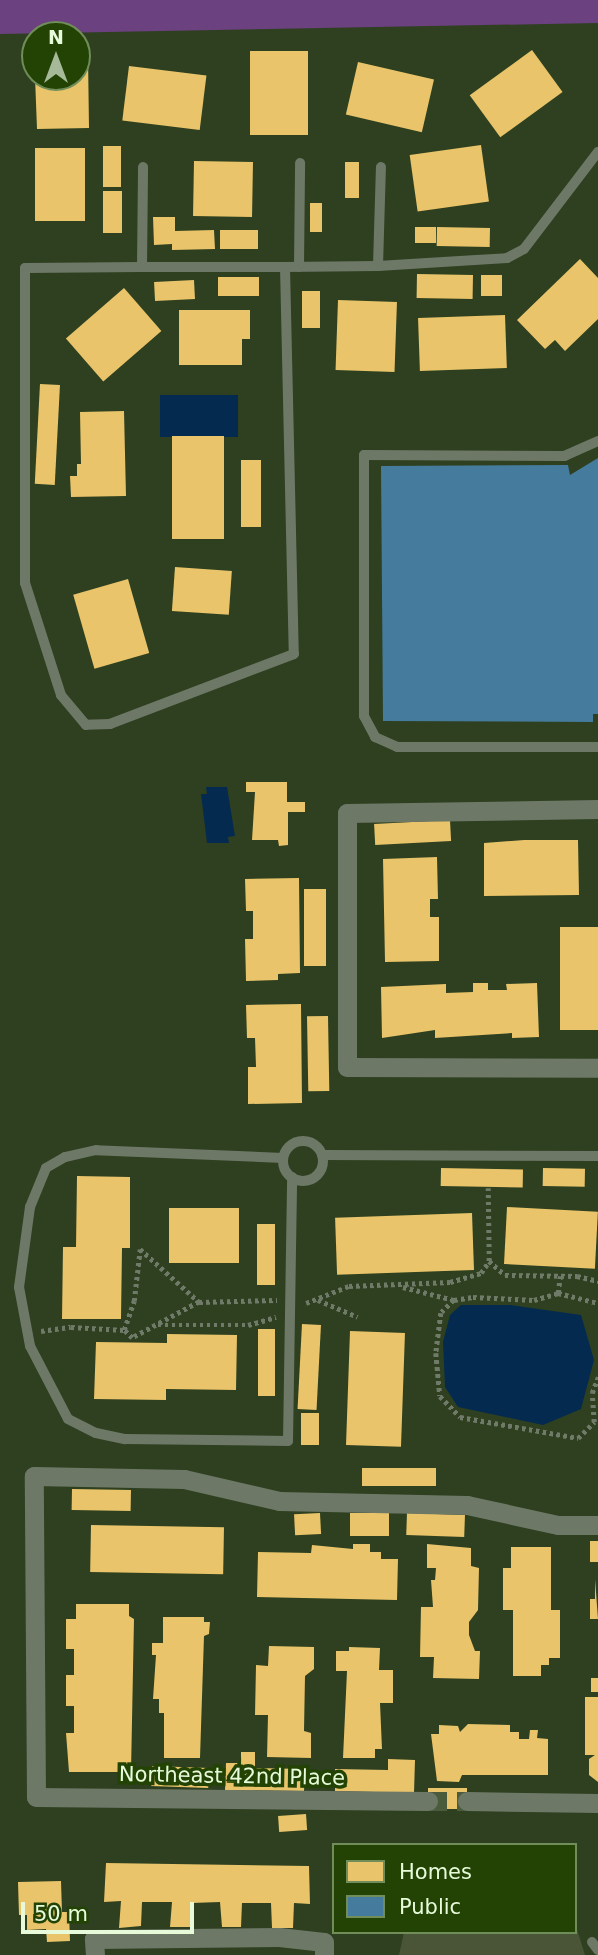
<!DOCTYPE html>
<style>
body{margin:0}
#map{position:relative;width:598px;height:1955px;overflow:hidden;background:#2e4020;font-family:"DejaVu Sans",sans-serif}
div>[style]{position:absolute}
.green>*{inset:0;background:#6b417f}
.water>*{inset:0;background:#042a4f;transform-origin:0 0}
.homes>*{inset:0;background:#e9c46a;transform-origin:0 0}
.public>*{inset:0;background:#457b9d}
.building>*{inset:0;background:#4a5436}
.minor-tunnel>*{height:19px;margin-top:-9.5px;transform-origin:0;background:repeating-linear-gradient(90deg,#4a5c3c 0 19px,transparent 0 29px)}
.path>*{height:4.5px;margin-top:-2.25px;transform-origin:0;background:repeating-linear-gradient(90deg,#6f7b68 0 3.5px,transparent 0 7px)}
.service>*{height:10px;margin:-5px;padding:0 5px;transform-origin:5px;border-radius:5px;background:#6e7867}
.service>.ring{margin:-5px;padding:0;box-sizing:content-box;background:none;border:10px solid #6e7867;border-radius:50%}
.minor>*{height:19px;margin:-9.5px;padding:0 9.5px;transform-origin:9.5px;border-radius:9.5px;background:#6e7867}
span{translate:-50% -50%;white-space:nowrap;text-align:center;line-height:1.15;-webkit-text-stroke:7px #234304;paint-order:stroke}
.street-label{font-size:21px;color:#e7fbdb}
.legend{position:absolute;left:332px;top:1843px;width:245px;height:91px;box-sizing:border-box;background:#234304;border:2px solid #718d5a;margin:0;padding:9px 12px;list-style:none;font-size:21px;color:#e7fbdb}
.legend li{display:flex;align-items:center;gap:14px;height:35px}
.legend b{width:35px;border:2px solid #718d5a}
.north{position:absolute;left:21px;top:21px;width:70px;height:70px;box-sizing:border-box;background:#234304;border:2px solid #718d5a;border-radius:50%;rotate:0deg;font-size:19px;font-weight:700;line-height:28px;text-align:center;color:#e7fbdb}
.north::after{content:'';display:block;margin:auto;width:24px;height:32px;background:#a6ba9a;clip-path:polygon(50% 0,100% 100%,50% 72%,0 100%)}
.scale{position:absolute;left:21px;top:1902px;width:173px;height:32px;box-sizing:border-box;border:4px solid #e7fbdb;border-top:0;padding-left:9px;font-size:21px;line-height:24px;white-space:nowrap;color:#e7fbdb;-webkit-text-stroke:5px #234304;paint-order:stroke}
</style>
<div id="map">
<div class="green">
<div style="clip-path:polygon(0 0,598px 0,598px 23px,0 34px)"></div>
</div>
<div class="water">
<div style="left:238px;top:395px;width:42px;height:78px;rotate:90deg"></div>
<div style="clip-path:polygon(206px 787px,227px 787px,235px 836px,228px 837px,229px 843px,207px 843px,201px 794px,207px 794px)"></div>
<div style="clip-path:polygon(461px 1305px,510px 1305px,581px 1315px,594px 1360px,581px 1409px,543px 1425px,458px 1407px,445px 1387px,443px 1342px,450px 1315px)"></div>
</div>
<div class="homes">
<div style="left:532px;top:50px;width:52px;height:77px;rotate:54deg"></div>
<div style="left:308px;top:51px;width:84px;height:58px;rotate:90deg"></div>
<div style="clip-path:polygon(77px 55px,88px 55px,89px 128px,37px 129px,35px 77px,77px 77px)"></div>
<div style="left:358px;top:62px;width:78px;height:54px;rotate:13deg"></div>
<div style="left:129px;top:66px;width:78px;height:55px;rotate:7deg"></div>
<div style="left:481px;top:145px;width:57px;height:72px;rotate:82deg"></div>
<div style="left:103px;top:146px;width:18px;height:41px"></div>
<div style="left:35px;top:148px;width:50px;height:73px"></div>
<div style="left:194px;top:161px;width:59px;height:55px;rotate:1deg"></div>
<div style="left:345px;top:162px;width:14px;height:36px"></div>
<div style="left:103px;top:191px;width:19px;height:42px"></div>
<div style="left:310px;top:203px;width:12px;height:29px"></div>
<div style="clip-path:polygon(153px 217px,175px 217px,175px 231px,214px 230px,215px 249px,172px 250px,172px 244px,154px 245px)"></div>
<div style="left:415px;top:227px;width:21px;height:16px"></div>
<div style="left:437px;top:227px;width:53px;height:19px;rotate:1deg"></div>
<div style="left:220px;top:230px;width:38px;height:19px"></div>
<div style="clip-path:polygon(580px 259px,598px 278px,598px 319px,565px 351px,555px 340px,545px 349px,517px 320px)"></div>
<div style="left:417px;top:274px;width:56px;height:24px;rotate:1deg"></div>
<div style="left:481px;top:275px;width:21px;height:21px"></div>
<div style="left:259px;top:277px;width:19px;height:41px;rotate:90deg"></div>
<div style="left:194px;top:280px;width:19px;height:40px;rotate:87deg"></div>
<div style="left:124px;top:288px;width:57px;height:77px;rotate:49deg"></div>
<div style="left:302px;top:291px;width:18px;height:37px"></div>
<div style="left:338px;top:300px;width:59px;height:70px;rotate:2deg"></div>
<div style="clip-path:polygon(179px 310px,250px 310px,250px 339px,242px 339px,242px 365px,179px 365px)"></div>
<div style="left:505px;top:315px;width:53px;height:87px;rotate:88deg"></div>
<div style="left:40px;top:384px;width:20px;height:100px;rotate:3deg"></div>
<div style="clip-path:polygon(124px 411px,126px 496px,71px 497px,70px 476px,77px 476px,77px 464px,81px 464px,80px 412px)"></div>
<div style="left:172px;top:436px;width:52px;height:103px"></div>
<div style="left:241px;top:460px;width:20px;height:67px"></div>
<div style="left:175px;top:567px;width:57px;height:44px;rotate:4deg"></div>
<div style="left:128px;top:579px;width:77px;height:57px;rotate:74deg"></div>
<div style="clip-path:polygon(246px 782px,287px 782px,287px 802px,305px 802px,305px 812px,288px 812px,288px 845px,279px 846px,278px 840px,252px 840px,255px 792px,246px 792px)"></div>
<div style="left:450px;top:820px;width:21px;height:76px;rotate:87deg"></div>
<div style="clip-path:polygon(524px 840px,578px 840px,579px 895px,484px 896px,484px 843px)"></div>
<div style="clip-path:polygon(437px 857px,438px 899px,430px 899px,430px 917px,439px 917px,439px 961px,385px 962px,383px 859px)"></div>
<div style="clip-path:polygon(299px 878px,300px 973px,278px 974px,278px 980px,246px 981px,245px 939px,253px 939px,253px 911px,246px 911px,245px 879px)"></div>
<div style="left:304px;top:889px;width:22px;height:77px"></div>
<div style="left:560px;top:927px;width:38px;height:103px"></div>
<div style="clip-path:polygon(473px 983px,488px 983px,488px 990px,507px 990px,506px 984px,537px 983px,539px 1037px,512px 1038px,512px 1033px,435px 1038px,435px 1030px,382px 1038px,381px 987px,446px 984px,446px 993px,473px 992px)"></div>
<div style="clip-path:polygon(301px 1004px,302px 1103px,248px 1104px,248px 1067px,256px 1067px,255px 1038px,247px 1038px,246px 1005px)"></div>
<div style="left:328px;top:1016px;width:75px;height:21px;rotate:89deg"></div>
<div style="left:441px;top:1168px;width:82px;height:18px;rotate:1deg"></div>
<div style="left:543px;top:1168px;width:42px;height:18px;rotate:1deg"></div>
<div style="clip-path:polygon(77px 1176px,130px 1177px,130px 1248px,122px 1248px,121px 1319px,62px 1319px,63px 1247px,76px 1247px)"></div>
<div style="left:507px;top:1207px;width:91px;height:57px;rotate:3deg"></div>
<div style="left:169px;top:1208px;width:70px;height:55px"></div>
<div style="left:472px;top:1213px;width:57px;height:137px;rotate:88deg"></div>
<div style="left:257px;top:1224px;width:18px;height:61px"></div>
<div style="left:302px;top:1324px;width:19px;height:85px;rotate:3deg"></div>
<div style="left:258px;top:1329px;width:17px;height:67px"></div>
<div style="left:350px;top:1331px;width:55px;height:114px;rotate:2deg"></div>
<div style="clip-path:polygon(167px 1334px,237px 1335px,236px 1390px,166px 1389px,166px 1400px,94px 1399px,96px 1342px,167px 1343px)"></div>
<div style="left:301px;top:1413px;width:18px;height:32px"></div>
<div style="left:436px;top:1468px;width:18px;height:74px;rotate:90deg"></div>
<div style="left:72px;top:1489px;width:59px;height:21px;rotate:1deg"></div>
<div style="left:320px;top:1513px;width:21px;height:26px;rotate:87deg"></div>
<div style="left:389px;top:1513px;width:23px;height:39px;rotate:90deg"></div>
<div style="left:407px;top:1513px;width:58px;height:22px;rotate:2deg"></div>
<div style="left:91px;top:1525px;width:133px;height:47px;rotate:1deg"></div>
<div style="left:590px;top:1541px;width:8px;height:21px"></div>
<div style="clip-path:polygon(353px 1544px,370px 1544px,370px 1552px,381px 1552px,381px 1559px,398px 1559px,397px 1600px,257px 1597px,258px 1552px,311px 1553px,312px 1545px,353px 1549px)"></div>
<div style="clip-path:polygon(427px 1544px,471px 1548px,471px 1566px,479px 1568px,478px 1610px,469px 1622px,469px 1635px,475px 1651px,480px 1651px,479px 1679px,433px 1678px,434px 1657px,420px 1657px,421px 1607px,433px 1607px,431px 1580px,435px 1580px,436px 1568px,427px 1568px)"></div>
<div style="clip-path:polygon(511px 1547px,551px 1547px,551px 1610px,560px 1610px,560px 1658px,549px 1658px,549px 1665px,541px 1665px,541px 1676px,513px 1676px,513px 1610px,503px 1610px,503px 1568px,511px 1568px)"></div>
<div style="clip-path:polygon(595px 1579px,598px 1619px,590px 1619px,590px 1599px,595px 1599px)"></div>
<div style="clip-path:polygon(76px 1604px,129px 1604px,129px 1616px,134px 1619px,131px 1772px,69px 1772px,66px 1733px,74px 1733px,74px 1706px,66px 1706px,66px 1675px,74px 1675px,74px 1649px,66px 1649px,66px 1619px,76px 1619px)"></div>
<div style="clip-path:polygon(163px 1617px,204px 1617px,204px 1622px,210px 1622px,209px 1634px,204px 1636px,200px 1758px,164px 1758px,164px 1713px,159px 1713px,159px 1699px,153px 1699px,156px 1655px,152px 1655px,152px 1643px,163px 1643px)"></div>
<div style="clip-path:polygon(269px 1646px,314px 1647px,314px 1669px,305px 1676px,304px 1731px,311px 1733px,311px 1758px,267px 1757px,268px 1715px,255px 1715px,256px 1665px,268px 1666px)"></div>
<div style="clip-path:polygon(349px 1647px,380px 1648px,379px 1670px,393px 1670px,393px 1703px,380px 1703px,382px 1749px,375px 1749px,375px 1758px,343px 1758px,347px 1671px,336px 1671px,336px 1651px,349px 1651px)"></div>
<div style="left:591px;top:1678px;width:7px;height:14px"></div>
<div style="clip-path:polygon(585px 1697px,598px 1697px,598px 1782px,589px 1775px,589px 1759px,595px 1755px,585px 1755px)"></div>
<div style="clip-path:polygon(468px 1724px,510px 1725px,510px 1732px,519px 1732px,519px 1739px,529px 1739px,530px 1730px,538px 1730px,537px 1738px,548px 1739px,548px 1775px,462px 1775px,459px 1782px,437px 1781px,431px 1734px,439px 1734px,439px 1725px,458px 1726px,460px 1732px)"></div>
<div style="clip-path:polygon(241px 1752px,255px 1752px,255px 1768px,305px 1769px,304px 1791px,225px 1790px,226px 1763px,241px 1763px)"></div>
<div style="clip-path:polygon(388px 1759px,415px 1760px,414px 1793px,335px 1791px,335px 1769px,388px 1770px)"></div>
<div style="left:152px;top:1766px;width:57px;height:20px;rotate:2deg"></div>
<div style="left:428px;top:1788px;width:39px;height:21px"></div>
<div style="left:306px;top:1814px;width:16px;height:28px;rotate:86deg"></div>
<div style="clip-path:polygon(106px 1863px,309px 1866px,310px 1904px,294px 1903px,293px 1928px,272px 1928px,271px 1903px,242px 1903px,241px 1927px,222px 1927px,220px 1902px,192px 1903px,190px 1927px,170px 1927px,172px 1902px,142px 1902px,141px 1926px,119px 1928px,121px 1901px,104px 1902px)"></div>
<div style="clip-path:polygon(61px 1881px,62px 1912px,69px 1912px,70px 1941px,47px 1942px,46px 1929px,27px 1930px,27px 1915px,19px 1915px,18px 1882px)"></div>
</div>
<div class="public">
<div style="clip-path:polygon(598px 458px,598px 714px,593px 714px,593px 722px,383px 721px,381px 466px,568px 465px,570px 475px)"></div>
</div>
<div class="building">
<div style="clip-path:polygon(575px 1923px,585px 1955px,399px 1955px,404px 1932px,575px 1932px)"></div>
</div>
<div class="minor-tunnel">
<div style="left:428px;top:1801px;width:39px"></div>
</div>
<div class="path">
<div style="left:140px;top:1249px;width:79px;rotate:41.9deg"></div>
<div style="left:199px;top:1302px;width:76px;rotate:151.8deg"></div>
<div style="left:132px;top:1338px;width:11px;rotate:-135deg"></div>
<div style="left:124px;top:1330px;width:31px;rotate:-71deg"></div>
<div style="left:134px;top:1301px;width:52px;rotate:-83.4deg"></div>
<div style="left:489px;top:1261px;width:21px;rotate:41deg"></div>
<div style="left:505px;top:1275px;width:72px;rotate:0.8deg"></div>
<div style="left:577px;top:1276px;width:22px;rotate:13deg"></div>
<div style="left:403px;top:1287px;width:53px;rotate:14.3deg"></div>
<div style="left:454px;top:1300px;width:19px;rotate:-9deg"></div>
<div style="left:473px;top:1297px;width:61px;rotate:2.8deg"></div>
<div style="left:534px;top:1300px;width:25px;rotate:-16deg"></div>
<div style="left:558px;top:1293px;width:41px;rotate:14deg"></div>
<div style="left:558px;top:1293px;width:17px;rotate:-83deg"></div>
<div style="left:318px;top:1300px;width:43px;rotate:23deg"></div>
<div style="left:454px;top:1300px;width:18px;rotate:135deg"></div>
<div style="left:441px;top:1313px;width:40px;rotate:97.1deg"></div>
<div style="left:436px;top:1353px;width:43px;rotate:84.7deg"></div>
<div style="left:440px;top:1396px;width:29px;rotate:46deg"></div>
<div style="left:460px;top:1417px;width:120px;rotate:10.1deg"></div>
<div style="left:578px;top:1438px;width:23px;rotate:-45deg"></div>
<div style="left:594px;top:1422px;width:29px;rotate:-94deg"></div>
<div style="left:592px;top:1393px;width:17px;rotate:-69deg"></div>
<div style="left:199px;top:1302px;width:78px;rotate:-1.5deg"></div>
<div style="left:306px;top:1303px;width:46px;rotate:-21.6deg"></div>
<div style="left:349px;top:1286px;width:101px;rotate:-2.3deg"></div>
<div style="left:450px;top:1282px;width:32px;rotate:-16deg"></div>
<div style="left:481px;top:1273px;width:14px;rotate:-56deg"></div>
<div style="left:489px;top:1261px;width:73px;rotate:-90.8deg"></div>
<div style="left:158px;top:1325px;width:90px"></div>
<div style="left:248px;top:1325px;width:29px;rotate:-16deg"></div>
<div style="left:41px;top:1331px;width:30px;rotate:-8deg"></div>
<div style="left:71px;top:1327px;width:53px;rotate:3.2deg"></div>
</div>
<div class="service">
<div style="left:378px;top:266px;width:99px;rotate:-88.3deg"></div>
<div style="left:142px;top:267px;width:100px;rotate:-89.4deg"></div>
<div style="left:285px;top:267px;width:387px;rotate:88.7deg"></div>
<div style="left:294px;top:654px;width:197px;rotate:159.2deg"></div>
<div style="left:110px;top:724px;width:24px;rotate:178deg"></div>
<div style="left:86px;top:725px;width:39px;rotate:-130deg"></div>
<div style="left:61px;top:695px;width:118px;rotate:-107.8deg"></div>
<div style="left:25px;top:583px;width:315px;rotate:-90deg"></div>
<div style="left:25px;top:268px;width:117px;rotate:-0.5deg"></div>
<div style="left:142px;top:267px;width:143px"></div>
<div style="left:285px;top:267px;width:93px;rotate:-0.6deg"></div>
<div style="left:378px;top:266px;width:129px;rotate:-3.5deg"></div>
<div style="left:507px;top:258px;width:19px;rotate:-28deg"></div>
<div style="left:524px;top:249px;width:122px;rotate:-52.7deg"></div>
<div style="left:299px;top:267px;width:104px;rotate:-89.4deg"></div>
<div style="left:598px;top:441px;width:36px;rotate:156deg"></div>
<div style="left:565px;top:456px;width:201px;rotate:-179.7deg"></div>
<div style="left:364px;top:455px;width:261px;rotate:90deg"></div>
<div style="left:364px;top:716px;width:24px;rotate:62deg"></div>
<div style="left:375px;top:737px;width:24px;rotate:24deg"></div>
<div style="left:397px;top:747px;width:201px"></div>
<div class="ring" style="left:283px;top:1141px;width:30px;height:30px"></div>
<div style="left:322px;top:1155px;width:276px;rotate:0.2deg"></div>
<div style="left:283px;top:1158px;width:187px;rotate:-177.6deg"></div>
<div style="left:96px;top:1150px;width:32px;rotate:167deg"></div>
<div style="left:65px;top:1157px;width:22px;rotate:150deg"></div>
<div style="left:46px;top:1168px;width:42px;rotate:112.3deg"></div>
<div style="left:30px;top:1207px;width:81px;rotate:97.8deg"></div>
<div style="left:19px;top:1287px;width:60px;rotate:79.4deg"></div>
<div style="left:30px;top:1346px;width:82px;rotate:62.5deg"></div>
<div style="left:68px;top:1419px;width:31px;rotate:27deg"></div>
<div style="left:96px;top:1433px;width:30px;rotate:12deg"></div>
<div style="left:125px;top:1439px;width:163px;rotate:0.7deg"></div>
<div style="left:288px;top:1441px;width:264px;rotate:-89.1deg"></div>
<div style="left:592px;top:1942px;width:10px;rotate:53deg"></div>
</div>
<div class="minor">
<div style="left:598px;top:809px;width:251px;rotate:179.1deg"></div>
<div style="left:347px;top:813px;width:254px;rotate:90deg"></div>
<div style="left:347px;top:1067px;width:251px;rotate:0.2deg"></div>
<div style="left:428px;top:1801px;width:392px;rotate:-179.4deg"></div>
<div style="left:36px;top:1797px;width:321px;rotate:-90.4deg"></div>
<div style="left:34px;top:1476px;width:150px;rotate:1.1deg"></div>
<div style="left:184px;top:1479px;width:98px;rotate:13deg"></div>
<div style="left:279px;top:1501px;width:188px;rotate:1.2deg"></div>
<div style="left:467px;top:1505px;width:93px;rotate:12.4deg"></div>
<div style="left:558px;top:1525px;width:40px"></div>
<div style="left:467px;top:1801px;width:131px;rotate:0.9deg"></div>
<div style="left:95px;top:1955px;width:16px;rotate:-94deg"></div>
<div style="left:94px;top:1939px;width:185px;rotate:-0.6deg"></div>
<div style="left:279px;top:1937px;width:45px;rotate:6.3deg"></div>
<div style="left:324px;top:1942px;width:13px;rotate:90deg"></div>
</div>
<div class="street-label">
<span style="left:232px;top:1776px;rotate:1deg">Northeast 42nd Place</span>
</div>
<ul class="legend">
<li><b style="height:19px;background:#e9c46a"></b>Homes</li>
<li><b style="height:19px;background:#457b9d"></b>Public</li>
</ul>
<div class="north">N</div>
<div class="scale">50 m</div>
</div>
